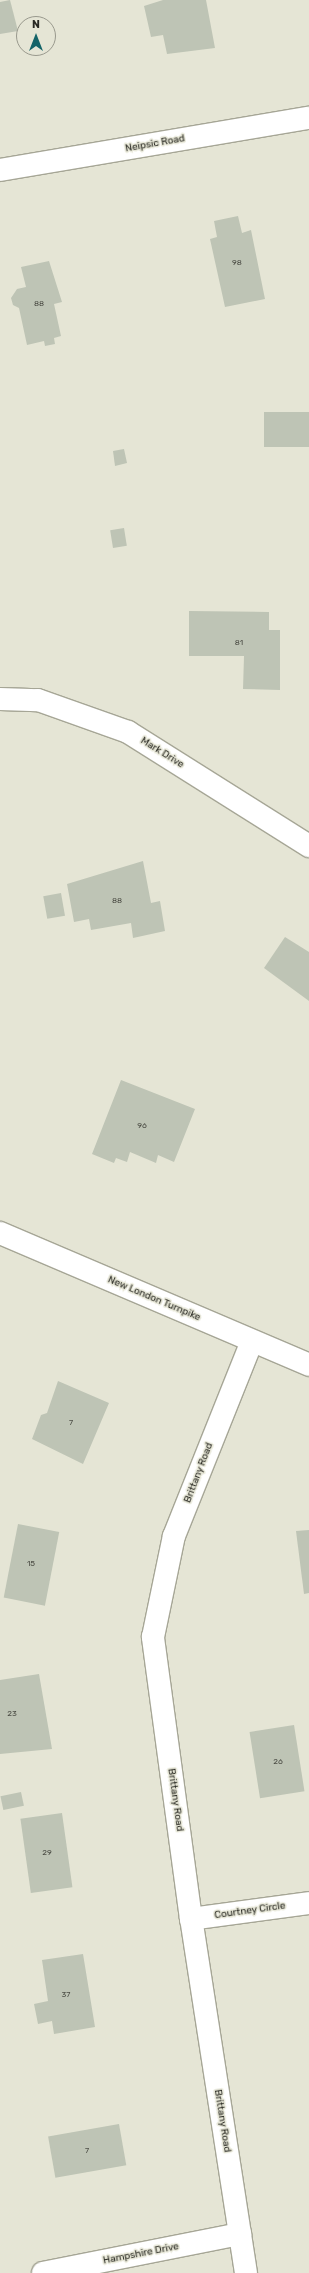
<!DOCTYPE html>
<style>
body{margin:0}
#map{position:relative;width:309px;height:2273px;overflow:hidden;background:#e5e5d5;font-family:Rubik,sans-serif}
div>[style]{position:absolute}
.building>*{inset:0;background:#bec4b5;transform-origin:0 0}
.roads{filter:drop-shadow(1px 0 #a6a696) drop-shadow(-1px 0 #a6a696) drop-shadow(0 1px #a6a696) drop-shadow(0 -1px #a6a696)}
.minor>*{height:22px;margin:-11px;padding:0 11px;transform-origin:11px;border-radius:11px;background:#fff}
.tertiary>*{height:22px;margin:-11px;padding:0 11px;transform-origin:11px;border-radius:11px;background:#fff}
span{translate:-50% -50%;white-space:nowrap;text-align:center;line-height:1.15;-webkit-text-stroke:3px #e5e5d5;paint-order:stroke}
.number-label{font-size:8px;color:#4d4e46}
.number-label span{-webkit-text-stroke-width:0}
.street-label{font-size:10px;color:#272721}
.north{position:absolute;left:16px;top:16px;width:40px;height:40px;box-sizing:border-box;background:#e5e5d5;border:1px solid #99998d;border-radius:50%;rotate:0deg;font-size:11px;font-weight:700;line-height:16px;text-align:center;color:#272721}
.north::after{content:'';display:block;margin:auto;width:14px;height:18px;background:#146468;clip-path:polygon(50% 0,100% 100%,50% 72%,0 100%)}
</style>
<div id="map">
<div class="building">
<div style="clip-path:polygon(10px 0,18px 31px,0 34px,0 2px)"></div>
<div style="clip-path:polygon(163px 0,206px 0,215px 48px,167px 54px,163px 35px,151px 37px,144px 6px)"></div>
<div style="clip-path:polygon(238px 216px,242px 233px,251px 230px,265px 299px,225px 307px,210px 239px,217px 237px,214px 221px)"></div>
<div style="clip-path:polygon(49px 261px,62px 302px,54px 304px,61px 336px,54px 338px,55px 344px,45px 346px,44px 341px,27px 345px,19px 308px,13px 305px,11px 298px,17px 289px,26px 287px,21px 267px)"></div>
<div style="left:309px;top:412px;width:35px;height:45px;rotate:90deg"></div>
<div style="clip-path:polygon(124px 449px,127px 463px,115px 466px,113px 451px)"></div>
<div style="left:124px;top:528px;width:18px;height:14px;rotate:81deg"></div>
<div style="clip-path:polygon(189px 611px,269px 612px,269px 630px,280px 630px,280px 690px,243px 689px,244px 656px,189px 656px)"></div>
<div style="clip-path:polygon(143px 861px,151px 903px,160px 901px,165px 931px,133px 938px,131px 923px,91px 930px,89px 919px,74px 922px,67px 884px)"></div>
<div style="left:61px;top:893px;width:23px;height:18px;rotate:80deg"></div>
<div style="clip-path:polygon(285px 937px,309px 952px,309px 1001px,264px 968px)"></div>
<div style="clip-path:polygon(121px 1080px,195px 1109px,174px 1162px,158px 1155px,156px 1163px,130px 1152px,127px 1162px,116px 1158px,114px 1163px,92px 1154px)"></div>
<div style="clip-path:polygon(58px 1381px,109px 1403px,83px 1464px,32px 1439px,41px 1415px,47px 1413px)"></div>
<div style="left:18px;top:1524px;width:42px;height:75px;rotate:11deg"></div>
<div style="clip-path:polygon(309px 1530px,309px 1593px,304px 1594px,296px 1531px)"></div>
<div style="clip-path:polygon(39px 1674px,52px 1749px,0 1754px,0 1680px)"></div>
<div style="left:294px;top:1725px;width:67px;height:45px;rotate:81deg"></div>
<div style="left:21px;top:1792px;width:14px;height:21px;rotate:78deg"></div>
<div style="left:62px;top:1813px;width:75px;height:42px;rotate:82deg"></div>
<div style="clip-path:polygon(83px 1954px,95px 2027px,54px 2034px,52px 2021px,38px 2024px,34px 2004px,48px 2001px,42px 1960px)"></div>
<div style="left:119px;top:2124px;width:42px;height:72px;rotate:80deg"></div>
</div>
<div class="roads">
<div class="minor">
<div style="left:0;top:699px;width:38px;rotate:2deg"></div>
<div style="left:38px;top:700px;width:96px;rotate:19.6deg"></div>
<div style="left:128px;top:732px;width:214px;rotate:32.2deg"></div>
<div style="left:191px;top:1919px;width:119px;rotate:-7.7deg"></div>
<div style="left:43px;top:2273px;width:201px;rotate:-11.2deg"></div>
<div style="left:246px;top:2273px;width:358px;rotate:-98.8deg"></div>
<div style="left:191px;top:1919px;width:285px;rotate:-97.7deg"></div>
<div style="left:153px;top:1637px;width:103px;rotate:-78.3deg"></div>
<div style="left:174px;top:1536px;width:210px;rotate:-68.2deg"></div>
</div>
<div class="tertiary">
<div style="left:0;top:170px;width:313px;rotate:-9.6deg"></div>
<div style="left:0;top:1233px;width:336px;rotate:23.1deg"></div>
</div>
</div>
<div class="number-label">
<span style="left:237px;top:263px">98</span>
<span style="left:39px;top:304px">88</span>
<span style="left:239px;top:643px">81</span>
<span style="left:117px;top:901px">88</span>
<span style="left:142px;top:1126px">96</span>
<span style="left:71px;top:1423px">7</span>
<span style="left:31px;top:1564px">15</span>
<span style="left:12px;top:1714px">23</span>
<span style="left:278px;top:1762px">26</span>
<span style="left:47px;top:1853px">29</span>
<span style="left:66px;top:1995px">37</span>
<span style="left:87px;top:2151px">7</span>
</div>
<div class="street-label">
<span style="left:155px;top:144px;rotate:-10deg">Neipsic Road</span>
<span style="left:162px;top:753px;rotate:32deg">Mark Drive</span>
<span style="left:154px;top:1299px;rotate:23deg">New London Turnpike</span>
<span style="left:199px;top:1473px;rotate:-69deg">Brittany Road</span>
<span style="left:175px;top:1800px;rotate:82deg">Brittany Road</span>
<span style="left:250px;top:1911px;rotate:-8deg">Courtney Circle</span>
<span style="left:222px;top:2121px;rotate:81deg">Brittany Road</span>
<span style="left:141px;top:2254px;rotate:-11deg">Hampshire Drive</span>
</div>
<div class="north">N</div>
</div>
